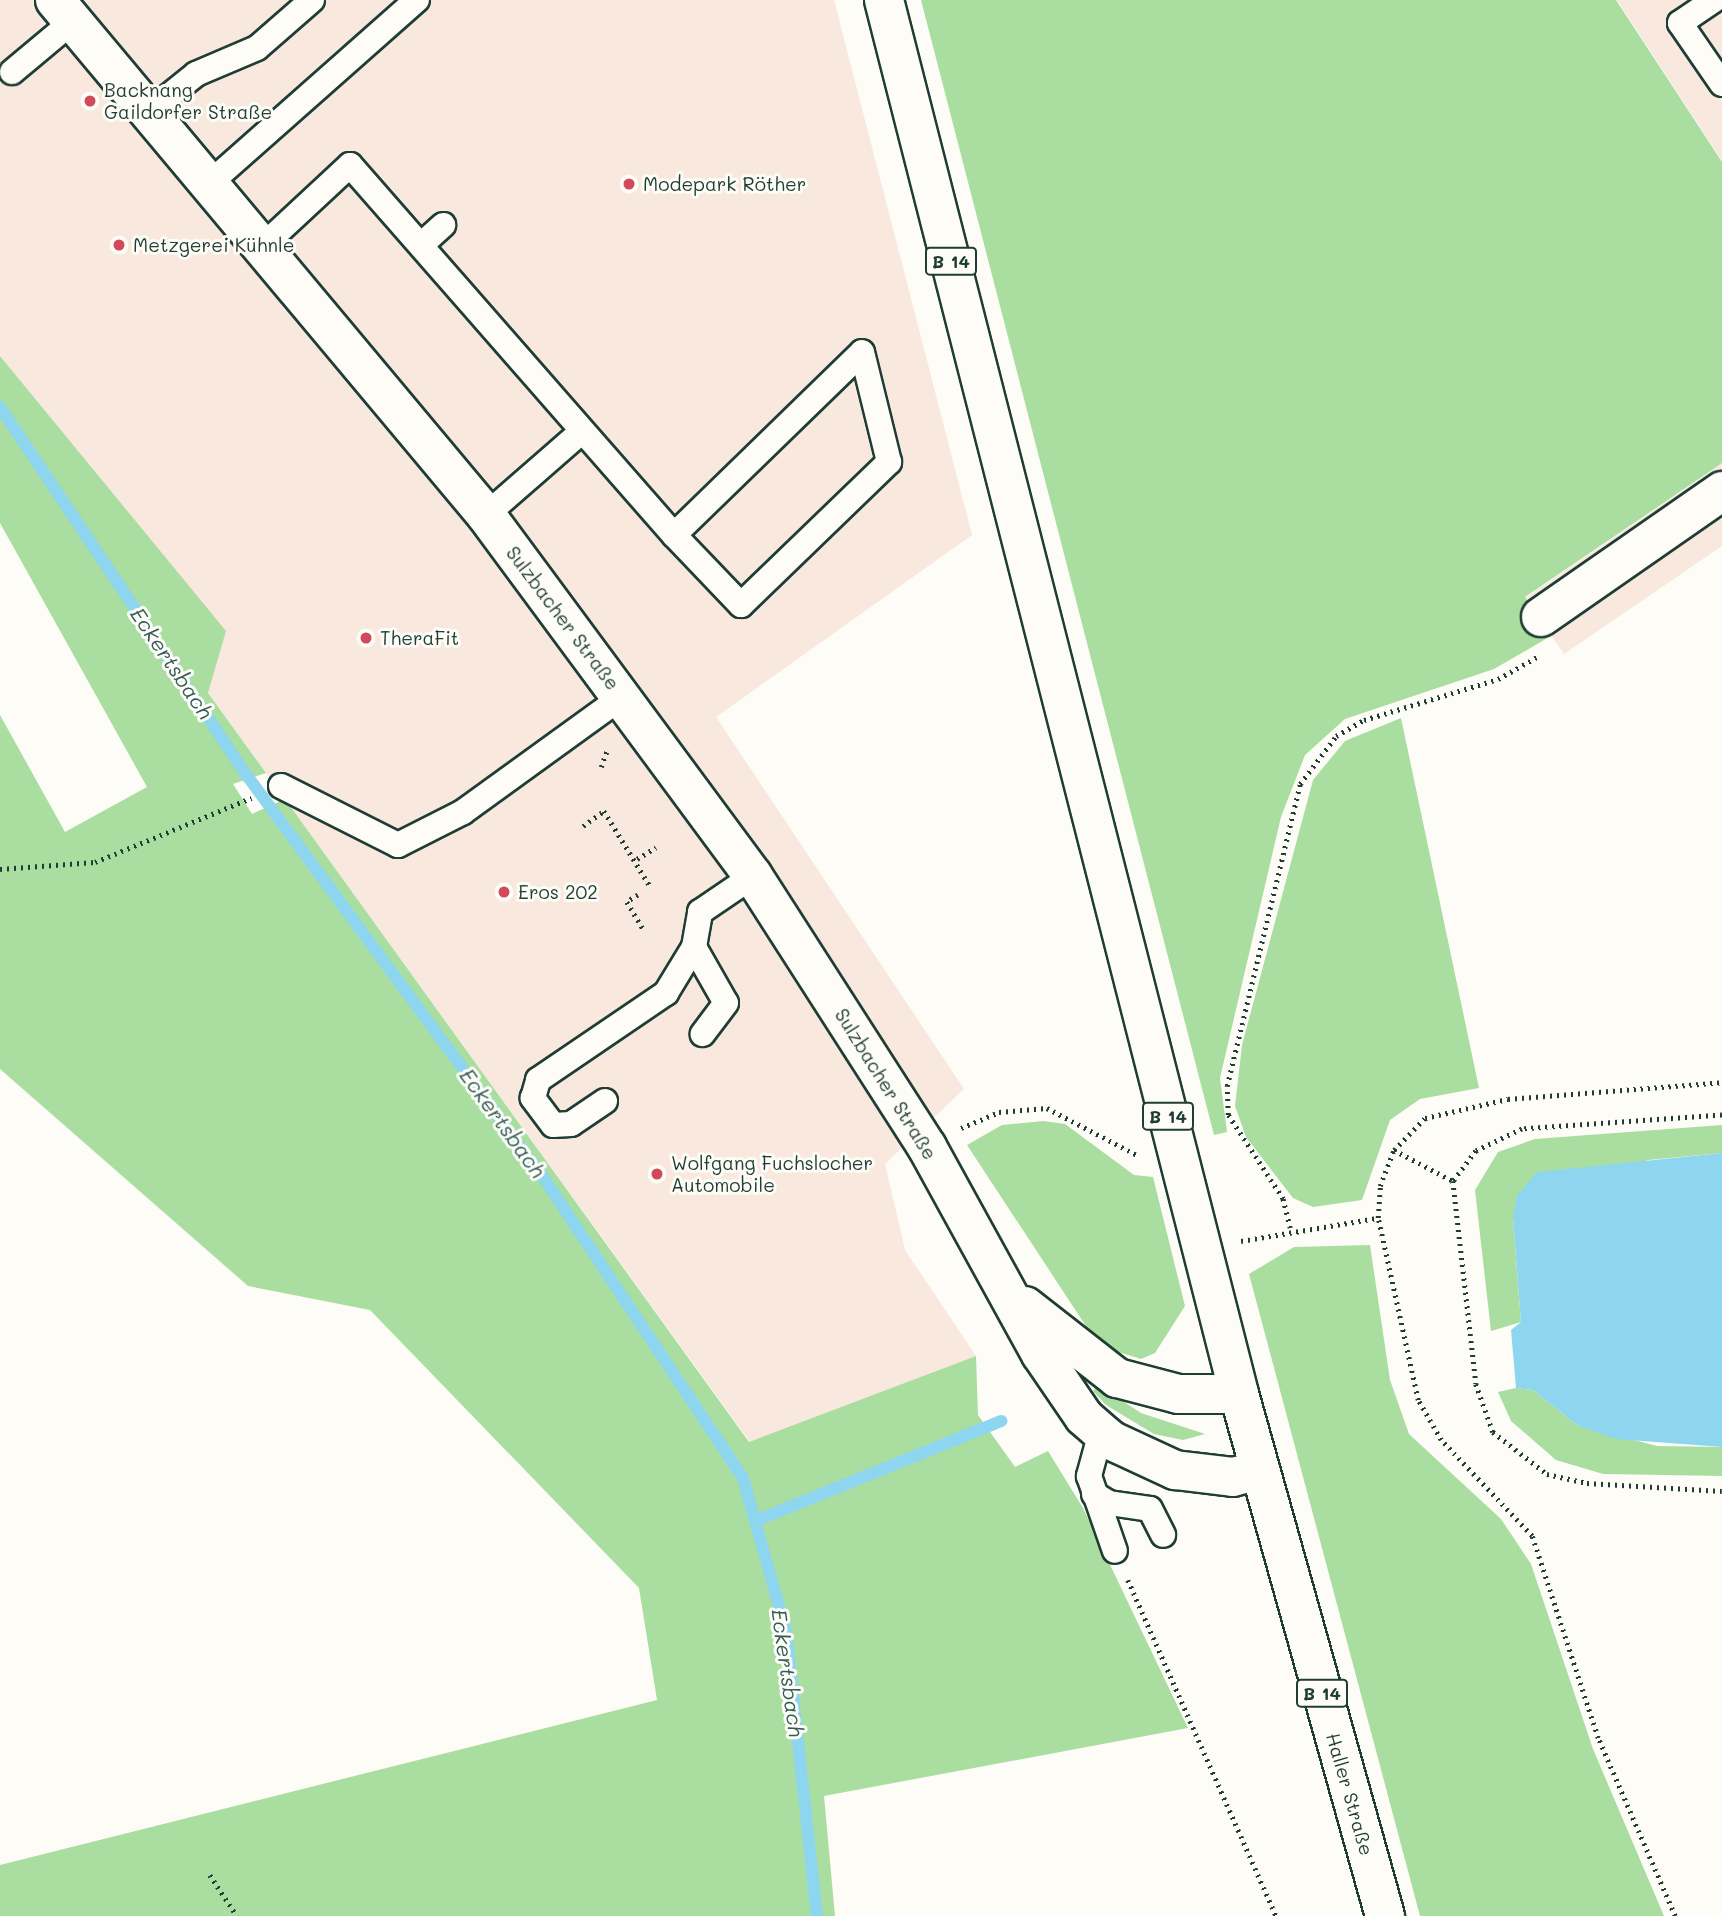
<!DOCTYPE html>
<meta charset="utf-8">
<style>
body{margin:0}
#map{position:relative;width:1722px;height:1916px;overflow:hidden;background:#fdfcf7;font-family:Mali,sans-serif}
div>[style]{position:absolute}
.built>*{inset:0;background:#f8e8de}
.green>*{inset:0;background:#a9dea0}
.water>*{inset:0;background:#8ed6ef}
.stream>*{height:12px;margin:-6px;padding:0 6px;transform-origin:6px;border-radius:6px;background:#8ed6ef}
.path>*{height:4.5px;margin-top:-2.25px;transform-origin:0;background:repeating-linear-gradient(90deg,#1f3d34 0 2px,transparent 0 7px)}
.roads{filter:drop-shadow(2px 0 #1f3d34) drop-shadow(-2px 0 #1f3d34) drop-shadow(0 2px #1f3d34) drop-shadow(0 -2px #1f3d34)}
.lane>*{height:24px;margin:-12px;padding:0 12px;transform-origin:12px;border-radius:12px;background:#fdfcf7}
.street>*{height:38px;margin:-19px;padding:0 19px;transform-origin:19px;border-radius:19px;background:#fdfcf7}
.secondary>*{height:38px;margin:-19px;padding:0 19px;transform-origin:19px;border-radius:19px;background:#fdfcf7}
.primary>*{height:38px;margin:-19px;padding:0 19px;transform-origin:19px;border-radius:19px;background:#fdfcf7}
.dots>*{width:19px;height:19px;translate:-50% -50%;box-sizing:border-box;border:4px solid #fdfcf7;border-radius:50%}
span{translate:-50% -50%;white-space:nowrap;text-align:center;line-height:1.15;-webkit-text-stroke:6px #fdfcf7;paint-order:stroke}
.shield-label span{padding:2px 5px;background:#fdfcf7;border:2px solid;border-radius:5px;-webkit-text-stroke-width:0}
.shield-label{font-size:18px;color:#1f3d34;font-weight:700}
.poi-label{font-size:19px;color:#1f3d34}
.left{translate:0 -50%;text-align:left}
.street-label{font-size:19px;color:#1f3d34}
.water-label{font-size:21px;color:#355c59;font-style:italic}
</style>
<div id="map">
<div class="built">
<div style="clip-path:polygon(0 0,834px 0,972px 535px,716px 717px,964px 1089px,885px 1164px,905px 1250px,976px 1356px,750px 1442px,208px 693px,225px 631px,0 356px)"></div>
<div style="clip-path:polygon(1617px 0,1722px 0,1722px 161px)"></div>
<div style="clip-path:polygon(1722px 463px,1722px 546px,1564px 654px,1525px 598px)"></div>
</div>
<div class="green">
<div style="clip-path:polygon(921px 0,1616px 0,1722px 162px,1722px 463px,1525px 597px,1551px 636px,1494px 669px,1345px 719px,1305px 755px,1281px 817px,1220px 1078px,1227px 1132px,1214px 1135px)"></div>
<div style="clip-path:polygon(0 356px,226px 631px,208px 693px,266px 773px,233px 784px,252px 814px,285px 799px,749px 1442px,976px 1356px,978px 1415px,1015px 1467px,1048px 1451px,1083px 1508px,1188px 1728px,824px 1796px,835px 1916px,0 1916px,0 1865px,657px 1700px,639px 1588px,370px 1310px,248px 1286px,0 1069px,0 715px,65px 832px,147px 787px,0 523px)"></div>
<div style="clip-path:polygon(1401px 718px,1479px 1088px,1420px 1099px,1390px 1120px,1362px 1200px,1313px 1207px,1293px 1198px,1246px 1137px,1235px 1106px,1242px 1045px,1313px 780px,1345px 741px)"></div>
<div style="clip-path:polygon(1043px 1121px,1065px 1124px,1134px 1175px,1153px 1177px,1185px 1306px,1155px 1353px,1141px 1359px,1099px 1346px,967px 1145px,1002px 1125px)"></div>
<div style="clip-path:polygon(1722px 1125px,1722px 1153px,1648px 1160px,1513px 1219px,1521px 1322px,1491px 1331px,1475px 1190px,1498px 1152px,1535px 1139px)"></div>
<div style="clip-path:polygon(1370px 1245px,1390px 1380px,1409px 1434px,1501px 1519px,1531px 1564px,1593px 1749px,1664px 1916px,1420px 1916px,1249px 1274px,1294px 1247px)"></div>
<div style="clip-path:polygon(1098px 1385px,1141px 1413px,1205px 1434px,1183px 1440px,1154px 1434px,1106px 1405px,1093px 1391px)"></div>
<div style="clip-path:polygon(1516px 1388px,1533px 1390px,1577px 1425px,1657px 1446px,1722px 1447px,1722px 1476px,1603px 1474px,1556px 1460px,1511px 1421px,1498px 1392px)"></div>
</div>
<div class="water">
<div style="clip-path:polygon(1722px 1153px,1722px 1447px,1616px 1439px,1577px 1425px,1533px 1390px,1516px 1388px,1511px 1330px,1521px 1322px,1513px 1219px,1517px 1196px,1537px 1172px)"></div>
</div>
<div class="stream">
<div style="left:0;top:407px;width:445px;rotate:56.2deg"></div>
<div style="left:248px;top:777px;width:501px;rotate:53.61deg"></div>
<div style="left:545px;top:1180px;width:358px;rotate:56.4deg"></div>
<div style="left:743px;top:1478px;width:159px;rotate:74.3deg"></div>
<div style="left:786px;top:1631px;width:287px;rotate:83.8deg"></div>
<div style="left:755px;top:1521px;width:266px;rotate:-22.1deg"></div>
</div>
<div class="path">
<div style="left:601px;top:767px;width:20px;rotate:-70deg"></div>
<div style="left:583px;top:826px;width:26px;rotate:-36deg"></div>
<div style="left:604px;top:811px;width:88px;rotate:58.5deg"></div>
<div style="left:637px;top:859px;width:22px;rotate:-32deg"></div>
<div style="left:0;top:869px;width:95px;rotate:-4.2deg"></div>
<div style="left:95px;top:862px;width:169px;rotate:-22.3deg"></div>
<div style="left:638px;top:895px;width:13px;rotate:148deg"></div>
<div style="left:627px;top:902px;width:31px;rotate:59deg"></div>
<div style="left:1722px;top:1115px;width:200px;rotate:176deg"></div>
<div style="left:1522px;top:1129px;width:51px;rotate:154.4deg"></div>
<div style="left:1476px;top:1151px;width:38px;rotate:127deg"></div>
<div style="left:1453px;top:1181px;width:204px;rotate:83.5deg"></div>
<div style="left:1476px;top:1384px;width:51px;rotate:70.5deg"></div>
<div style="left:1493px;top:1432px;width:68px;rotate:37.9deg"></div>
<div style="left:1547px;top:1474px;width:41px;rotate:12.7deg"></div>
<div style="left:1587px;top:1483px;width:135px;rotate:3.4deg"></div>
<div style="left:961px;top:1128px;width:41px;rotate:-22.8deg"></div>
<div style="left:999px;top:1112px;width:48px;rotate:-4.8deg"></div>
<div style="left:1047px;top:1108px;width:104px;rotate:27.6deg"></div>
<div style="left:1394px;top:1150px;width:67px;rotate:27.7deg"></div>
<div style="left:1290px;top:1228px;width:30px;rotate:-104deg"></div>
<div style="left:1283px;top:1199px;width:100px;rotate:-123.2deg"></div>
<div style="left:1228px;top:1115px;width:29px;rotate:-92deg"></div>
<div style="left:1227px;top:1086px;width:311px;rotate:-76.4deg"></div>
<div style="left:1300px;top:784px;width:60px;rotate:-53.1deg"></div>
<div style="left:1336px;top:736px;width:32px;rotate:-30deg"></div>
<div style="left:1364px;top:720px;width:140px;rotate:-17deg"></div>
<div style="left:1498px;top:679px;width:45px;rotate:-29.4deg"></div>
<div style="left:1241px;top:1241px;width:138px;rotate:-9.6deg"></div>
<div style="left:1128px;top:1580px;width:367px;rotate:66.2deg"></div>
<div style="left:210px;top:1875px;width:49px;rotate:56.6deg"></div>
<div style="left:1675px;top:1916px;width:194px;rotate:-113.4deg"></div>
<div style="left:1598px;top:1738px;width:213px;rotate:-108.1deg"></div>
<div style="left:1532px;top:1536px;width:132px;rotate:-133.5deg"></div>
<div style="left:1441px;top:1440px;width:46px;rotate:-119.9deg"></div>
<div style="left:1418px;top:1400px;width:186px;rotate:-102.4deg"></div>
<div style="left:1378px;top:1218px;width:32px;rotate:-86deg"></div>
<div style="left:1380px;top:1186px;width:39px;rotate:-69deg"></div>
<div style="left:1394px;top:1150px;width:45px;rotate:-45.9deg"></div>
<div style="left:1425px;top:1118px;width:85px;rotate:-12.9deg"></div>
<div style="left:1508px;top:1099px;width:215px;rotate:-4.5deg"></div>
</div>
<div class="roads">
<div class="lane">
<div style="left:1714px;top:0;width:41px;rotate:145.9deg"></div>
<div style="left:1680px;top:23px;width:74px;rotate:55.5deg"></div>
<div style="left:12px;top:72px;width:80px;rotate:-39.9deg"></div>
<div style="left:150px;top:111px;width:59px;rotate:-38.8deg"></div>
<div style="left:196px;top:74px;width:66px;rotate:-23.1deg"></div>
<div style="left:257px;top:48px;width:73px;rotate:-41.1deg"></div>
<div style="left:211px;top:182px;width:275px;rotate:-41.5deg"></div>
<div style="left:265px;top:244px;width:116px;rotate:-42.9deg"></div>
<div style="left:350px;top:165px;width:492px;rotate:48.8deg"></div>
<div style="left:674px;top:535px;width:262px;rotate:-44.2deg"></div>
<div style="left:421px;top:245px;width:30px;rotate:-42deg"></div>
<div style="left:486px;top:515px;width:125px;rotate:-41.1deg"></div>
<div style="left:674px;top:535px;width:97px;rotate:46.3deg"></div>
<div style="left:741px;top:605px;width:206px;rotate:-44deg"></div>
<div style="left:889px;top:462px;width:113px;rotate:-103.8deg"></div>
<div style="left:281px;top:786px;width:131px;rotate:26.8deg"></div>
<div style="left:398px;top:845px;width:73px;rotate:-26.9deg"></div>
<div style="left:463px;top:812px;width:196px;rotate:-35.9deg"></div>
<div style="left:694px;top:947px;width:64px;rotate:60.3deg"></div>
<div style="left:726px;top:1003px;width:39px;rotate:127deg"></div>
<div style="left:605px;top:1101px;width:41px;rotate:145.9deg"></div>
<div style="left:571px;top:1124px;width:18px;rotate:177deg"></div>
<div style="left:553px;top:1125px;width:34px;rotate:-127deg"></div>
<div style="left:533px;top:1098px;width:19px;rotate:-74deg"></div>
<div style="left:538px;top:1080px;width:155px;rotate:-34.2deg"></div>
<div style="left:666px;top:993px;width:54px;rotate:-58.7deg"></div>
<div style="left:694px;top:947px;width:36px;rotate:-80deg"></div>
<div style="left:700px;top:912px;width:64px;rotate:-34.2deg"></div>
<div style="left:1101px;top:1432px;width:46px;rotate:105.3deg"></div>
<div style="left:1089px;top:1476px;width:79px;rotate:70.9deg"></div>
<div style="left:1094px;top:1494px;width:17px;rotate:31deg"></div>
<div style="left:1109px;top:1503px;width:41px;rotate:8.3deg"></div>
<div style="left:1150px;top:1509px;width:29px;rotate:63deg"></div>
</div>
<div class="street">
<div style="left:1541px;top:617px;width:221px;rotate:-34.8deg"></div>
</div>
<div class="secondary">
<div style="left:55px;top:0;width:672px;rotate:50.07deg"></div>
<div style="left:486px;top:515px;width:449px;rotate:53.5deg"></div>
<div style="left:753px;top:876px;width:322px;rotate:57.3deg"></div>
<div style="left:927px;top:1147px;width:236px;rotate:61.2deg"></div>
<div style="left:1041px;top:1354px;width:76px;rotate:55.7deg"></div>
<div style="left:1084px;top:1417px;width:35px;rotate:41deg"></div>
<div style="left:1110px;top:1440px;width:72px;rotate:24.8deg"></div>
<div style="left:1175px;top:1470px;width:58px;rotate:6.9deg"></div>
<div style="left:1233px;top:1477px;width:28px;rotate:-15deg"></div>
<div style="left:1025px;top:1306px;width:117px;rotate:38deg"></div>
<div style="left:1117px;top:1378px;width:63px;rotate:14.7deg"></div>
<div style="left:1178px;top:1394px;width:61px"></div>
</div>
<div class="primary">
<div style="left:884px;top:0;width:1438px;rotate:75.71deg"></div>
<div style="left:1239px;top:1394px;width:542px;rotate:74.37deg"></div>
</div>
</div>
<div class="dots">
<div style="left:90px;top:101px;background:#d1495b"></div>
<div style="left:629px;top:184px;background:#d1495b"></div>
<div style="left:119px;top:245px;background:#d1495b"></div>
<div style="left:366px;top:638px;background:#d1495b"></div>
<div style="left:504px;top:892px;background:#d1495b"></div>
<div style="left:657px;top:1174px;background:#d1495b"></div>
</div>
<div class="shield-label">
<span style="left:951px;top:261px">B 14</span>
<span style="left:1168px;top:1116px">B 14</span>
<span style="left:1322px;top:1693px">B 14</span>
</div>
<div class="poi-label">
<span class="left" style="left:104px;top:101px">Backnang<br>Gaildorfer Straße</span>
<span class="left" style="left:643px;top:184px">Modepark Röther</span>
<span class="left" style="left:133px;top:245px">Metzgerei Kühnle</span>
<span class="left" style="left:380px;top:638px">TheraFit</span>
<span class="left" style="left:518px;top:892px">Eros 202</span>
<span class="left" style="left:671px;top:1174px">Wolfgang Fuchslocher<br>Automobile</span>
</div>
<div class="street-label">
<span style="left:563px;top:618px;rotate:53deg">Sulzbacher Straße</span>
<span style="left:886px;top:1084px;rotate:58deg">Sulzbacher Straße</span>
<span style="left:1350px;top:1794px;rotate:74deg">Haller Straße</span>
</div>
<div class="water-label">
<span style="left:172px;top:663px;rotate:56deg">Eckertsbach</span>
<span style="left:503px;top:1123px;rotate:54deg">Eckertsbach</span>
<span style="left:788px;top:1673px;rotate:82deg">Eckertsbach</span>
</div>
</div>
